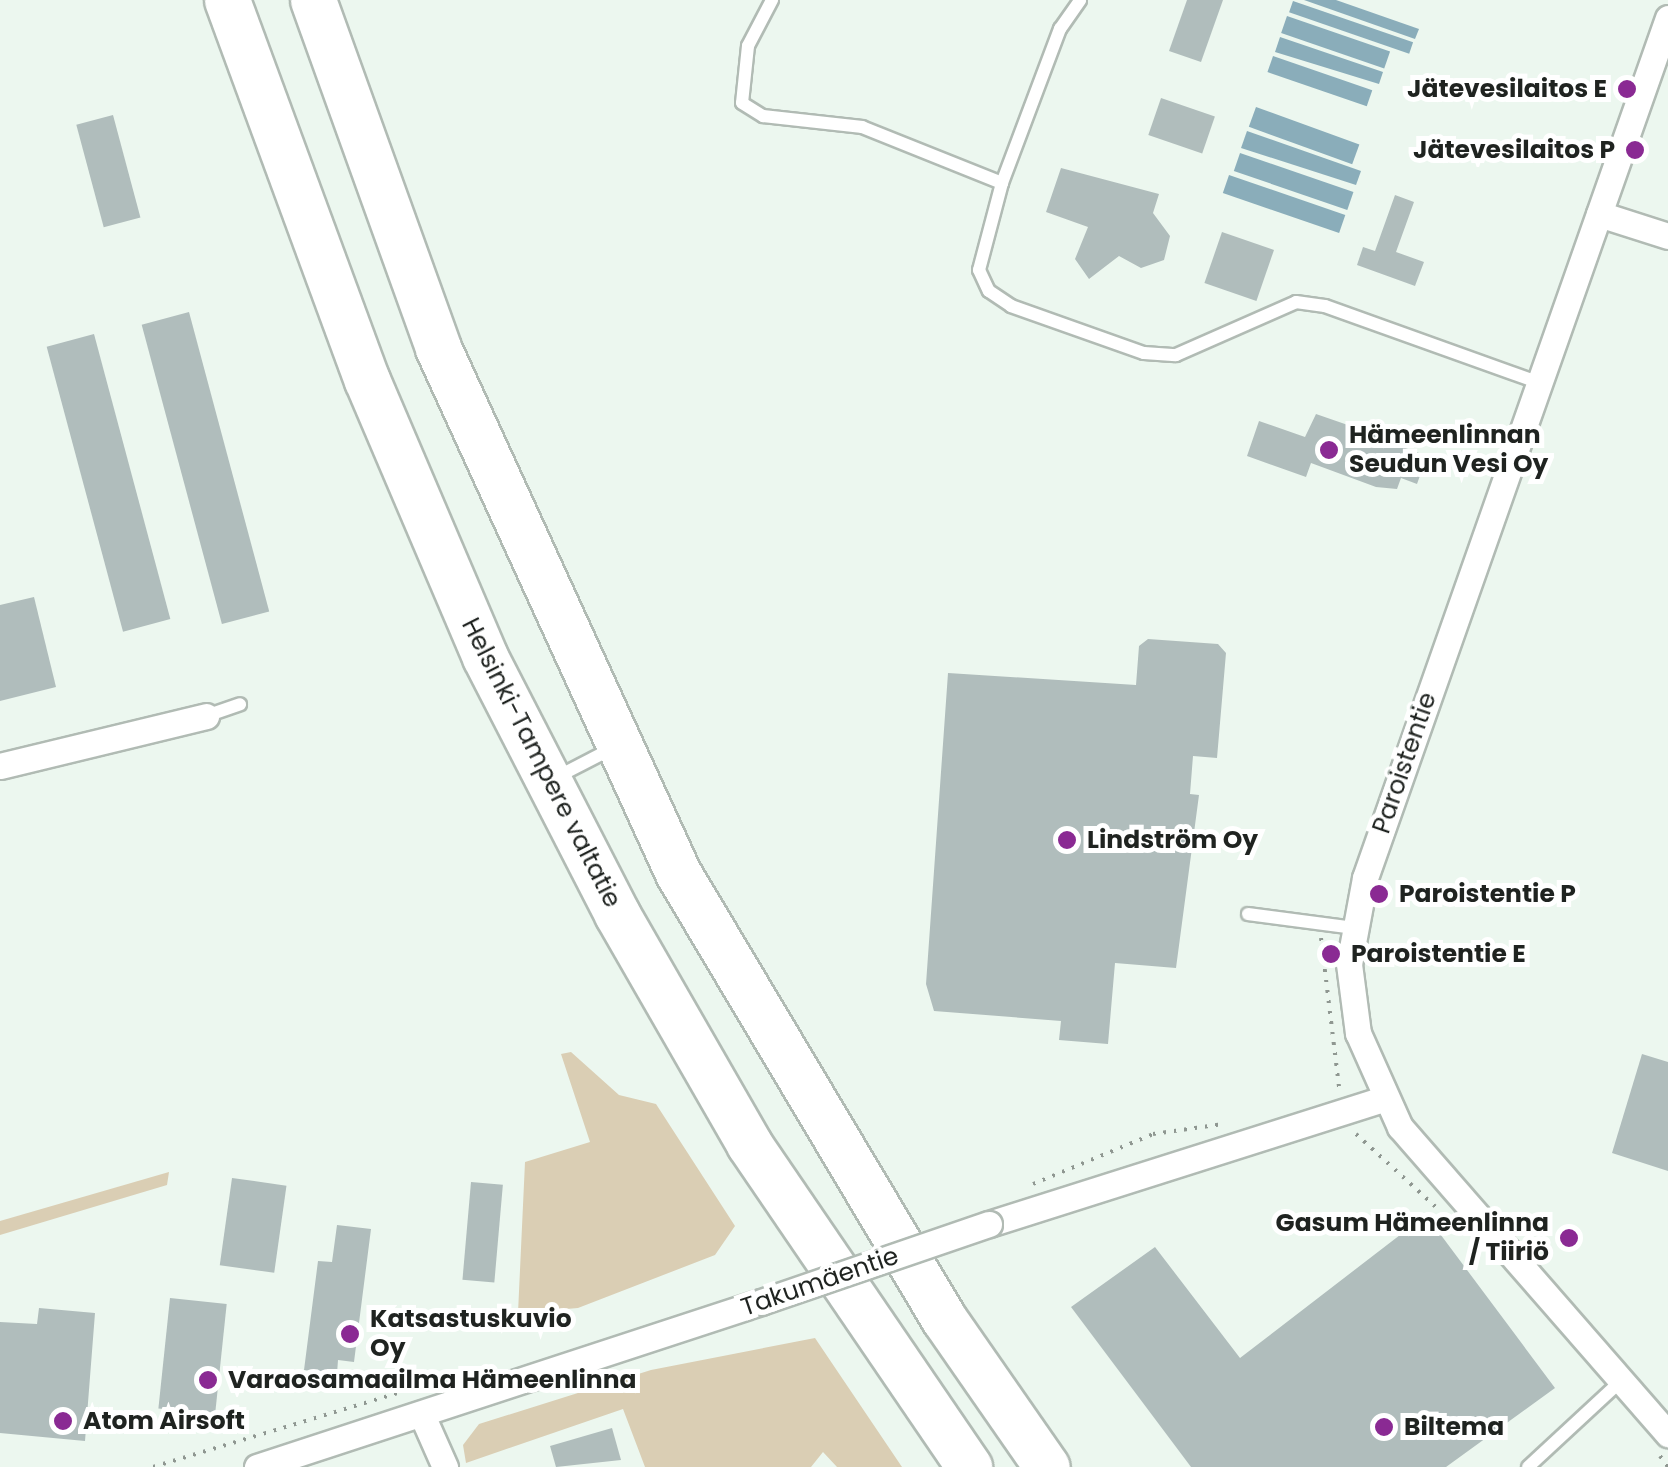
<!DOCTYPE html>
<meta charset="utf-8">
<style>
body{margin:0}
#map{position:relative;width:1668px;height:1467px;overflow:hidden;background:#ecf7ef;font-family:Poppins,sans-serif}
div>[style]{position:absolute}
.green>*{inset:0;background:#daceb4}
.water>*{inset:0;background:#8aadba;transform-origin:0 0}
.building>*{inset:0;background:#b0bdbc;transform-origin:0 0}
.path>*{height:4px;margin-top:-2px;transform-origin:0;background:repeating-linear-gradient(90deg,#8f9791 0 2.5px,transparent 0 10.5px)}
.roads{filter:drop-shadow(2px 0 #b1bbb4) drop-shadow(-2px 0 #b1bbb4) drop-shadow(0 2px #b1bbb4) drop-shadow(0 -2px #b1bbb4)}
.lane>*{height:12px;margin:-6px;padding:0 6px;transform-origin:6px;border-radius:6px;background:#fff}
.street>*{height:25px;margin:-12.5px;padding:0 12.5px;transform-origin:12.5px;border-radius:12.5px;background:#fff}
.highway>*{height:45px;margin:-22.5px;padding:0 22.5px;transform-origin:22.5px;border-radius:22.5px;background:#fff}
.bridges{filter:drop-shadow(2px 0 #b1bbb4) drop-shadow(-2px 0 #b1bbb4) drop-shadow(0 2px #b1bbb4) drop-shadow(0 -2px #b1bbb4)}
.street-bridge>*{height:25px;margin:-12.5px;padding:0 12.5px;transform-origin:12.5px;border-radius:12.5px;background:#fff}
.dots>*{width:28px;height:28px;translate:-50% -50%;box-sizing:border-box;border:5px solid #fff;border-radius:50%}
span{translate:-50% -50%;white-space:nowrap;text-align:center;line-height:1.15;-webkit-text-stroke:10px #fff;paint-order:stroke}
.poi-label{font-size:25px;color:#1f2320;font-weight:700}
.right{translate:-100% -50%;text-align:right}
.left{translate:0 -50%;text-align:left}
.street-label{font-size:25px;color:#1f2320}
</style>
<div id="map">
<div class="green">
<div style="clip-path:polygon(571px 1052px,619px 1095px,656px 1104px,735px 1226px,715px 1255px,578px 1308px,518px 1313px,525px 1162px,590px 1142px,561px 1054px)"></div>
<div style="clip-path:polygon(169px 1172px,167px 1185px,0 1235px,0 1221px)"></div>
<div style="clip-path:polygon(815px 1338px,902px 1467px,837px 1467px,823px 1452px,811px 1467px,645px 1467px,623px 1409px,466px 1463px,463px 1445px,479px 1424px,651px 1370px)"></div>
</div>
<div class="water">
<div style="clip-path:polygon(1304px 0,1336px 0,1419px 29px,1415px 39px)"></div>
<div style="left:1293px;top:1px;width:127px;height:12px;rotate:19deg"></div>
<div style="left:1287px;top:16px;width:109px;height:18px;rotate:19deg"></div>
<div style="clip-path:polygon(1280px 37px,1383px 72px,1379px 84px,1275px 52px)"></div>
<div style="left:1273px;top:56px;width:105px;height:17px;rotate:19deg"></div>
<div style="left:1256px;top:107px;width:110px;height:21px;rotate:20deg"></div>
<div style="clip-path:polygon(1247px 131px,1361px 171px,1356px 185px,1241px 148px)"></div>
<div style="left:1240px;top:153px;width:120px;height:19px;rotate:19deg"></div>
<div style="left:1229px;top:175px;width:123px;height:19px;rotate:19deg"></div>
</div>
<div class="building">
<div style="clip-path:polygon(1187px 0,1223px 0,1201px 62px,1169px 51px)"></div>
<div style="left:1161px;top:98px;width:57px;height:39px;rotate:19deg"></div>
<div style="left:113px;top:115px;width:106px;height:38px;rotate:75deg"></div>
<div style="clip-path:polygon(1061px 168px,1159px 194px,1153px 213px,1170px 236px,1164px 260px,1141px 268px,1119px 256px,1089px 279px,1075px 259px,1088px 227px,1046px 212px)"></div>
<div style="clip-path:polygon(1395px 195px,1414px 202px,1396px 252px,1424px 262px,1415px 286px,1357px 265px,1363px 247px,1375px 251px)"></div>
<div style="left:1222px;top:232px;width:55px;height:54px;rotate:19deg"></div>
<div style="left:189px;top:312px;width:310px;height:49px;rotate:75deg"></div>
<div style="left:94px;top:334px;width:295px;height:49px;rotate:75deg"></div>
<div style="clip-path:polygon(1316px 414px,1368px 432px,1372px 420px,1397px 428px,1392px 443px,1427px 456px,1417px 484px,1401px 478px,1397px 489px,1376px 487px,1311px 463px,1306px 477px,1247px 456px,1259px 421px,1305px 437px)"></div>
<div style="clip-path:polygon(34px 597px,56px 687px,0 701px,0 605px)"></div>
<div style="clip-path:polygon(1148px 639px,1218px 644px,1226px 653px,1217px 758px,1193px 756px,1190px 794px,1199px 795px,1176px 968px,1115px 963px,1108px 1044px,1059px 1040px,1061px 1021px,934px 1011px,926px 984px,948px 673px,1136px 685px,1139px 646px)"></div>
<div style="clip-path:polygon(1642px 1054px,1668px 1062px,1668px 1171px,1612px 1153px)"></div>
<div style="left:232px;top:1178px;width:55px;height:88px;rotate:8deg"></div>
<div style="left:471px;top:1182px;width:32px;height:98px;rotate:5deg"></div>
<div style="clip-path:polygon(1426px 1215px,1555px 1388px,1446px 1467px,1191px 1467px,1071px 1307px,1155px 1247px,1240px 1358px)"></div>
<div style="clip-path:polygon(337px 1225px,371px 1229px,354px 1362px,338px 1360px,337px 1374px,304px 1370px,318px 1261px,332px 1262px)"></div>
<div style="left:170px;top:1298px;width:57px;height:111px;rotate:6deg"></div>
<div style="clip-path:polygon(39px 1308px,95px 1313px,85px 1441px,0 1433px,0 1322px,37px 1324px)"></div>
<div style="clip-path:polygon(612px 1428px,621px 1460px,556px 1467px,550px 1446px)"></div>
</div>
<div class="path">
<div style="left:1321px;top:938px;width:150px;rotate:83.1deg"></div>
<div style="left:1356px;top:1134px;width:110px;rotate:42.4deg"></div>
<div style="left:1033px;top:1184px;width:130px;rotate:-22.6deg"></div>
<div style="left:1153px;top:1134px;width:71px;rotate:-8.1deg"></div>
<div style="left:1660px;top:1456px;width:14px;rotate:54deg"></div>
<div style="left:153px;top:1467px;width:290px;rotate:-16.8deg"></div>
</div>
<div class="roads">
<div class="lane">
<div style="left:772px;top:0;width:52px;rotate:117.6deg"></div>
<div style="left:748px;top:46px;width:57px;rotate:96deg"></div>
<div style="left:742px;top:103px;width:25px;rotate:32deg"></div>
<div style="left:763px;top:116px;width:100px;rotate:6.3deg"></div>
<div style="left:862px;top:127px;width:151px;rotate:21.8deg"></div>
<div style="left:1002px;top:183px;width:90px;rotate:104.8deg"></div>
<div style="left:979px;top:270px;width:23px;rotate:65deg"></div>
<div style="left:989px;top:291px;width:27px;rotate:34deg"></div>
<div style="left:1011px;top:306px;width:141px;rotate:19.5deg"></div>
<div style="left:1144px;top:353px;width:32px;rotate:4deg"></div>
<div style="left:1176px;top:355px;width:131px;rotate:-23.8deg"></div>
<div style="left:1296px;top:302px;width:29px;rotate:8deg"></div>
<div style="left:1325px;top:306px;width:228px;rotate:19.7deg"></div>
<div style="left:1002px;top:183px;width:165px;rotate:-69.4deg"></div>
<div style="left:1060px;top:29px;width:35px;rotate:-55deg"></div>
<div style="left:206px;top:716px;width:36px;rotate:-19deg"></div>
<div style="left:555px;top:778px;width:65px;rotate:-27.3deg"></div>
<div style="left:1248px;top:914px;width:107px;rotate:7.5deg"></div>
<div style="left:1528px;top:1467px;width:127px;rotate:-42.8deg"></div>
</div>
<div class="street">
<div style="left:1668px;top:18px;width:912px;rotate:109.41deg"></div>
<div style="left:1365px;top:878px;width:87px;rotate:100.5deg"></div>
<div style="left:1349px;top:964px;width:70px;rotate:82.6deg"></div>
<div style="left:1358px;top:1033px;width:103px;rotate:65.9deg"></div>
<div style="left:1400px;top:1127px;width:408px;rotate:48.9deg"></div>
<div style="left:1599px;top:214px;width:72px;rotate:17.7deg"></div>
<div style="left:0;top:766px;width:212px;rotate:-13.6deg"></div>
<div style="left:989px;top:1224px;width:413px;rotate:-17.6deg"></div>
<div style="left:422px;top:1415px;width:57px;rotate:66.1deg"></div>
<div style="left:257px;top:1467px;width:530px;rotate:-18.13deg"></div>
</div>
<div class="highway">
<div style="left:227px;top:0;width:405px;rotate:69.8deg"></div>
<div style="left:367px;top:380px;width:301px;rotate:66.9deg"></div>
<div style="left:485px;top:657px;width:289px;rotate:62.8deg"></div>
<div style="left:617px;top:914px;width:265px;rotate:60.1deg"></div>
<div style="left:749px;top:1144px;width:391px;rotate:55.7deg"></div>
<div style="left:313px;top:0;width:370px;rotate:70.2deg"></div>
<div style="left:438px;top:348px;width:577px;rotate:65.43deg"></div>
<div style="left:678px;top:873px;width:519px;rotate:59.19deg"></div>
<div style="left:944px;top:1319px;width:180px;rotate:55.2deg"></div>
</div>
</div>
<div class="bridges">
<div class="street-bridge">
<div style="left:761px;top:1302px;width:241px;rotate:-18.9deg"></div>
</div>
</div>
<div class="dots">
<div style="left:1627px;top:89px;background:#8a2a93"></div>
<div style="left:1635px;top:150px;background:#8a2a93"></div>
<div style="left:1329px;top:450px;background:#8a2a93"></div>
<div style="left:1067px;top:840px;background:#8a2a93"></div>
<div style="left:1379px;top:894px;background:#8a2a93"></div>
<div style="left:1331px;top:954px;background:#8a2a93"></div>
<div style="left:1569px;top:1238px;background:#8a2a93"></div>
<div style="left:350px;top:1334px;background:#8a2a93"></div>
<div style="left:208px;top:1380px;background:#8a2a93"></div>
<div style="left:63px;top:1421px;background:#8a2a93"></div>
<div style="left:1384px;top:1427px;background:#8a2a93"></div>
</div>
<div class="poi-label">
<span class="right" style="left:1607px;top:89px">Jätevesilaitos E</span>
<span class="right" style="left:1615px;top:150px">Jätevesilaitos P</span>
<span class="left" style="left:1349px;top:450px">Hämeenlinnan<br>Seudun Vesi Oy</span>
<span class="left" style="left:1087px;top:840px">Lindström Oy</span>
<span class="left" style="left:1399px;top:894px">Paroistentie P</span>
<span class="left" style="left:1351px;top:954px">Paroistentie E</span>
<span class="right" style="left:1549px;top:1238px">Gasum Hämeenlinna<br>/ Tiiriö</span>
<span class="left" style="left:370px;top:1334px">Katsastuskuvio<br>Oy</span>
<span class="left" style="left:228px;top:1380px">Varaosamaailma Hämeenlinna</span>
<span class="left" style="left:83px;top:1421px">Atom Airsoft</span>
<span class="left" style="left:1404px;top:1427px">Biltema</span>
</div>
<div class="street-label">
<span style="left:541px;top:763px;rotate:63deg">Helsinki-Tampere valtatie</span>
<span style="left:1405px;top:763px;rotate:-71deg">Paroistentie</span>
<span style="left:820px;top:1282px;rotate:-19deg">Takumäentie</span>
</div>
</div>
